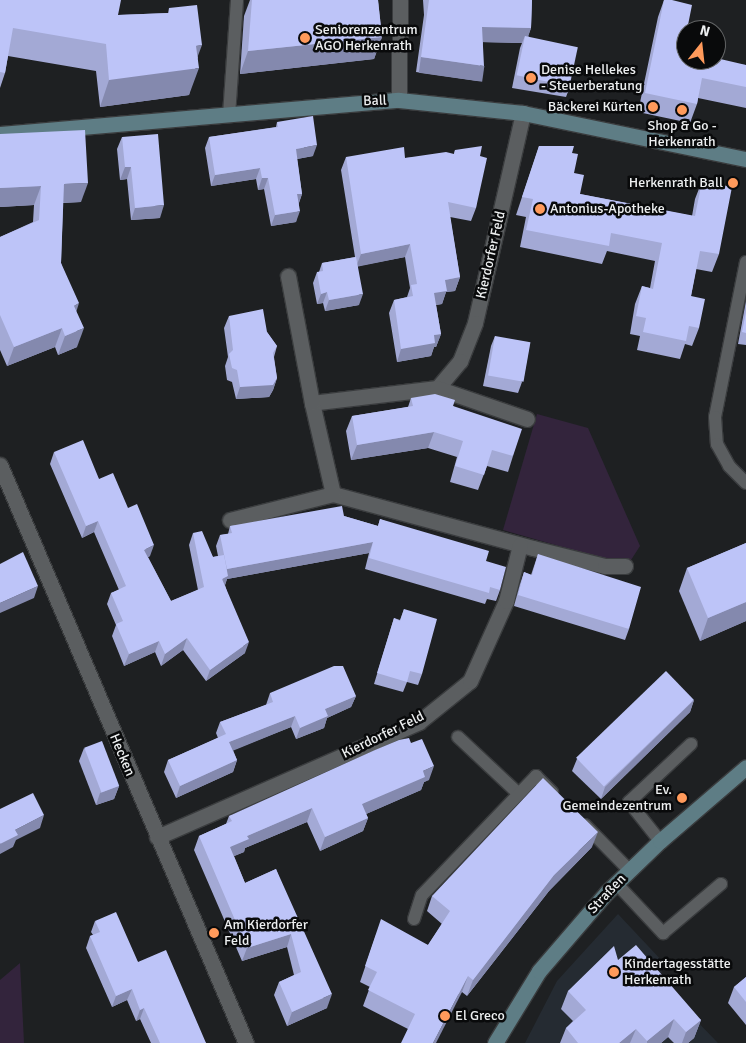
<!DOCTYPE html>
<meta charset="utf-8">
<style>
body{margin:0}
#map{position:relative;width:746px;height:1043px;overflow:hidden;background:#1e2022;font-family:Signika,sans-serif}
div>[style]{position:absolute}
.built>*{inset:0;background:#252b32}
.green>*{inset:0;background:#33243c}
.roads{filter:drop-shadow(1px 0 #3a3c3e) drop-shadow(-1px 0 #3a3c3e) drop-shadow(0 1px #3a3c3e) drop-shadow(0 -1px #3a3c3e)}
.lane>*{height:12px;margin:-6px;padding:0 6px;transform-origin:6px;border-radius:6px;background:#5b5e60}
.street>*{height:15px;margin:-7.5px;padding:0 7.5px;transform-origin:7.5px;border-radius:7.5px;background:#5b5e60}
.secondary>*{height:15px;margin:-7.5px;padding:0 7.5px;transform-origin:7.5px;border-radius:7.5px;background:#5e7d85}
.wall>*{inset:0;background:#a3a9d5}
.shaded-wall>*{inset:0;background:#8489ae;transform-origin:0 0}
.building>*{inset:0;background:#bdc4f8;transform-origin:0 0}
.dots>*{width:14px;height:14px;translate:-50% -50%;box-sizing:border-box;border:2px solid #090a0b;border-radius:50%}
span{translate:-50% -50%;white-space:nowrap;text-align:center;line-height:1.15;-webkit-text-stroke:5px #090a0b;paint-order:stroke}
.poi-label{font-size:14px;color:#edeff0}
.left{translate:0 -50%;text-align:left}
.right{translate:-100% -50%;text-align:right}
.street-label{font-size:14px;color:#edeff0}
.north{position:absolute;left:676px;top:20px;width:50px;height:50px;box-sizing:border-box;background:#090a0b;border:1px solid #646667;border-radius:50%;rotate:16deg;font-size:14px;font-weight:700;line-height:20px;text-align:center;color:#edeff0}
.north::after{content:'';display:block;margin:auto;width:18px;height:22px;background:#ff9a5b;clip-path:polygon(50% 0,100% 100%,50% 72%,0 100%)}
</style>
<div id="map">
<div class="built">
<div style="clip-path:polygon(618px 914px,664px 963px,659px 982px,718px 1043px,525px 1043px,557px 981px)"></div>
</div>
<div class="green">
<div style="clip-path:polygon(537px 414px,588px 428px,640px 546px,631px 560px,608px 560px,503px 530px)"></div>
<div style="clip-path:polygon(20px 963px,24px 1043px,0 1043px,0 980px)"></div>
</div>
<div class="roads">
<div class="lane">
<div style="left:229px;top:115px;width:115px;rotate:-86deg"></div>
<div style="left:746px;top:262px;width:158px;rotate:101.3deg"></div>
<div style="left:715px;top:417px;width:27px;rotate:86deg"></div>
<div style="left:717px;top:444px;width:25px;rotate:61deg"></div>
<div style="left:729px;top:466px;width:24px;rotate:45deg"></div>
<div style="left:458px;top:737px;width:83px;rotate:43.1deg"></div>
<div style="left:585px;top:825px;width:63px;rotate:45.6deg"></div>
<div style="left:660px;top:841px;width:50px;rotate:-128.5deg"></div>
<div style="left:629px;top:802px;width:85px;rotate:-43.1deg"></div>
<div style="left:616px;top:883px;width:69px;rotate:46.8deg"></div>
<div style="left:663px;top:933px;width:76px;rotate:-40.2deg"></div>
<div style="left:414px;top:919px;width:25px;rotate:-72deg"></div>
<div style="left:422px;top:895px;width:165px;rotate:-46.2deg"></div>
<div style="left:536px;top:776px;width:23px;rotate:45deg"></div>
</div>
<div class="street">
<div style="left:399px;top:100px;width:100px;rotate:-89.4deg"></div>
<div style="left:523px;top:113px;width:215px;rotate:102.9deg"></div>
<div style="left:475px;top:323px;width:41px;rotate:111.5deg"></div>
<div style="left:460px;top:361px;width:35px;rotate:130deg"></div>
<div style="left:437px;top:388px;width:126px;rotate:173.2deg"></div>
<div style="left:312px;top:403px;width:93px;rotate:77deg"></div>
<div style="left:333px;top:494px;width:207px;rotate:15.1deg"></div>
<div style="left:533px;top:548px;width:74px;rotate:14deg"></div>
<div style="left:605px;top:566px;width:20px"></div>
<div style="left:288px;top:276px;width:129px;rotate:79.3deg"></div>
<div style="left:437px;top:388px;width:95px;rotate:19deg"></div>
<div style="left:0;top:465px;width:628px;rotate:66.95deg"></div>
<div style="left:230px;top:520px;width:106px;rotate:-14.2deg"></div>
<div style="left:157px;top:837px;width:286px;rotate:-23.7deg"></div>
<div style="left:419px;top:722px;width:65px;rotate:-38.8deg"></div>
<div style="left:470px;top:681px;width:88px;rotate:-65.8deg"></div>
<div style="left:506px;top:601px;width:58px;rotate:-76deg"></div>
</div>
<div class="secondary">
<div style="left:0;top:134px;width:400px;rotate:-4.9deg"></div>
<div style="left:399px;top:100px;width:125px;rotate:6deg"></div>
<div style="left:523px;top:113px;width:228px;rotate:11.7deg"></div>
<div style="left:495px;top:1043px;width:84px;rotate:-58.6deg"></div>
<div style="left:539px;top:971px;width:104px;rotate:-49.3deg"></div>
<div style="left:607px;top:892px;width:74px;rotate:-43.9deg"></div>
<div style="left:660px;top:841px;width:113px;rotate:-40.7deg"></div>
</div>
</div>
<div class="wall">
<div style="clip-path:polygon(0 0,118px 15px,168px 13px,169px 8px,198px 57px,189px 95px,100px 107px,96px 71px,8px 56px,5px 73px,0 88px)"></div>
<div style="clip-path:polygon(250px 0,378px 0,382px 37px,374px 59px,240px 74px,244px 16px)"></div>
<div style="clip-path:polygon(423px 0,532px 0,531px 28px,528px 36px,571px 84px,566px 97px,512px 88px,520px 48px,522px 43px,483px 42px,478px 81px,416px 72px,424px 15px)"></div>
<div style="clip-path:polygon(664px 0,686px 30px,686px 60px,746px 65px,746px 108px,698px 98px,697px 104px,690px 123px,638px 112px,658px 17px)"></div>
<div style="clip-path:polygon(277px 122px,313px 156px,297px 159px,302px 194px,299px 203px,296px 222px,271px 226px,264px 189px,258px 190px,256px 179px,211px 186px,205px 148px,209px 137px,276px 127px)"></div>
<div style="clip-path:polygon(0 134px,81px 202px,63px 203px,61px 263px,76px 312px,77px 347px,58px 355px,55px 347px,7px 366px,0 350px,0 237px,33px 222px,34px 205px,0 207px)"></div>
<div style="clip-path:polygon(122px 137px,160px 218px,131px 220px,127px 179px,120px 180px,117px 149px)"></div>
<div style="clip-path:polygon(539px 146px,572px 153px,574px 173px,580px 194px,692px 216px,695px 199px,702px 181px,719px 254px,712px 272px,696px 269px,691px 296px,699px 328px,692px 346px,685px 344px,680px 359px,637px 350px,640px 336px,630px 334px,635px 304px,642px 286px,650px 288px,655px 261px,607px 251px,602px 264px,520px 247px,526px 217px,516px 215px)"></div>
<div style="clip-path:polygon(455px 150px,480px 156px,476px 208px,471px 221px,450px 217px,460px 277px,455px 291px,446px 292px,442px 304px,436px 305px,441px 334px,436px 347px,434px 347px,431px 356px,397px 362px,389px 313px,394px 300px,407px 297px,410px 288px,405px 257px,358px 266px,359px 305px,325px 311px,323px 303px,317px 304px,313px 283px,317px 272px,319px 272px,322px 263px,355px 257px,341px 170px,346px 157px,405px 158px,454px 154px)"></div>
<div style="clip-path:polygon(746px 301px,746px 345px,738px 344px)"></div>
<div style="clip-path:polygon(229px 316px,267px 332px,277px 346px,274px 357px,277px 378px,273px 390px,269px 397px,236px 399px,232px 382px,227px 380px,225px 366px,228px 357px,224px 328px)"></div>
<div style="clip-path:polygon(495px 336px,522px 382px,518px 393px,483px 386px,491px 346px)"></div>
<div style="clip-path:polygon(411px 398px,453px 406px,513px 456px,508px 472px,487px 466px,478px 490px,450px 482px,457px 457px,428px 448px,351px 460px,346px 431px,352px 416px,408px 407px)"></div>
<div style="clip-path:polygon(54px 452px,99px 479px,150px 556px,148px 557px,171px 601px,198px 590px,189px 545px,193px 533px,213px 557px,218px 556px,216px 546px,220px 535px,228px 534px,230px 526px,344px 516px,378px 526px,380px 519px,486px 561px,500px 590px,496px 601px,487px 599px,485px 604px,365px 569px,369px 553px,227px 579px,225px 585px,245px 653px,206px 681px,183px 650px,161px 666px,155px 652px,124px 666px,112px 636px,116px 625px,107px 604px,111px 593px,119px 590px,94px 532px,82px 538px,50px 464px)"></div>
<div style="clip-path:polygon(746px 543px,746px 621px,700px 641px,679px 591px,687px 568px)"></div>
<div style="clip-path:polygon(538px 554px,629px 629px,625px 640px,514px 606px,520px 584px,524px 572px,531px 575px)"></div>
<div style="clip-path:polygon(404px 609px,422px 674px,418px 685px,407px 682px,403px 692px,374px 684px,394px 618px,400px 620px)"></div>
<div style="clip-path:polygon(270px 693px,356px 696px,351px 707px,327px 718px,324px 728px,296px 739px,291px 727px,233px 750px,237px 760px,233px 772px,176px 798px,164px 772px,168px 760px,218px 738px,216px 733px,220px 722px,266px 705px)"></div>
<div style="clip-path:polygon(694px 700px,690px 712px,601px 799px,572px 771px,577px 759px)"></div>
<div style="clip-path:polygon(84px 748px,119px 786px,114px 799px,96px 805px,79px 761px)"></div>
<div style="clip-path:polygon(429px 780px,424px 782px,421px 790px,366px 814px,368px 818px,363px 831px,320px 851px,307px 822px,245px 848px,244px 852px,234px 856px,245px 883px,276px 869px,327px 1008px,287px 1026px,274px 995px,279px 982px,294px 975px,287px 947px,242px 961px,194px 850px,199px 836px,226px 824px,229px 816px)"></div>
<div style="clip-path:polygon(592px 847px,549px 891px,467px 996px,462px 992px,408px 1029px,363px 1006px,370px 987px,360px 982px,376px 935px,428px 945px,442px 924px,427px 911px,432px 896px)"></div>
<div style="clip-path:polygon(95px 921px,138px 962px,206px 1043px,151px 1043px,140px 1019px,136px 1021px,127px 1000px,112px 1007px,86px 948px,90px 936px,93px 935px,91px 932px)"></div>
<div style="clip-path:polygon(618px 960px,701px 1020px,694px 1038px,688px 1043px,674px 1043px,668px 1037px,661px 1043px,560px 1043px,566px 1028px,573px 1021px,561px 1009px,568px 991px)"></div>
<div style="clip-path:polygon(746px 977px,746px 1025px,728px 1003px,734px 987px)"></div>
</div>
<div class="shaded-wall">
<div style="clip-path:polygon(482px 27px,531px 28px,526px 43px,525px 36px,522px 43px,477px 42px)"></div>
<div style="clip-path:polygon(382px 37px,374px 59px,240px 74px,248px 51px)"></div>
<div style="clip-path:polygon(202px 45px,193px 69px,199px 68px,189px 95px,100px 107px,109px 80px,196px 46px)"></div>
<div style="left:421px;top:57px;width:64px;height:16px;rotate:8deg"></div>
<div style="clip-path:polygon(317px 145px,313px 156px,292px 160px,296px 149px)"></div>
<div style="clip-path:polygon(125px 167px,131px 167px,127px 179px,120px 180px)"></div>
<div style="clip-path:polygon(260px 168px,256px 179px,211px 186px,215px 175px)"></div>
<div style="clip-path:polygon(262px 178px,268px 178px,264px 189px,258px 190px)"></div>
<div style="clip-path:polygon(88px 183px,81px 202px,57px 203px,64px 184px)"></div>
<div style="clip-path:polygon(41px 186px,34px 205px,0 207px,0 188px)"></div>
<div style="clip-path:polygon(297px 194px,302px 194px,298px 205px)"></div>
<div style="clip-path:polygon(164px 205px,160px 218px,131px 220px,135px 208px)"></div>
<div style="clip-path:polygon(300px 211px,296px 222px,271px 226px,275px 215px)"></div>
<div style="clip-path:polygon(410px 244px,405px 257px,356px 267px,361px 254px)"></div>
<div style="clip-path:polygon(460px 277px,455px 291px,446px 292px,442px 304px,429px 306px,434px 293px,445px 280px)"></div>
<div style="clip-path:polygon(327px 292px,323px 303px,317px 304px,321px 294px)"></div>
<div style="clip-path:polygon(363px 294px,359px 305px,325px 311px,329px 300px)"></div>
<div style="clip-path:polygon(79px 303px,73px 322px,74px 306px)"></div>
<div style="clip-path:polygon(62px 328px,55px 347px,7px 366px,14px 347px)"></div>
<div style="clip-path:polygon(84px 328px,77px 347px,58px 355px,65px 336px)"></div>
<div style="clip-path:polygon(441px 334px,436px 347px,434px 347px,431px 356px,397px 362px,401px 349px,434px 335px)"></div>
<div style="clip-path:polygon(277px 378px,273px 390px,269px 397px,236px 399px,240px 387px)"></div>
<div style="clip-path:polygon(434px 432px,428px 448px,351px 460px,357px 445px)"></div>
<div style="clip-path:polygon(98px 521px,94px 532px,82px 538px,86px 526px)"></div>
<div style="clip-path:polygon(373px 542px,369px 553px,227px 579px,224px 588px,218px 590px,227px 569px)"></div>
<div style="clip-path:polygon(154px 545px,150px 556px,140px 561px,144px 550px)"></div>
<div style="clip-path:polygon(38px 586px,34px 598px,0 613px,0 603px)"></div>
<div style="clip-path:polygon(746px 602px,746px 621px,700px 641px,708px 618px)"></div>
<div style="clip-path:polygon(187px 638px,183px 650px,161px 666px,165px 654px)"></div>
<div style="clip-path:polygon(159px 641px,155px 652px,124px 666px,129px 654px)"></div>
<div style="clip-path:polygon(249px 642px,245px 653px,206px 681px,210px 670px)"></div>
<div style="clip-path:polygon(356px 696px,351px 707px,327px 718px,324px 728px,296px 739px,300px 728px,325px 709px)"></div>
<div style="clip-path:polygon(694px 700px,690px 712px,601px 799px,605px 787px)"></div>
<div style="clip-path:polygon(295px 716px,291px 727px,225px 754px,229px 742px)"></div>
<div style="clip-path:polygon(237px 760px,233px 772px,176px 798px,180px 786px)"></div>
<div style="clip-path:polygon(434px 766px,429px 780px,424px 782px,421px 790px,357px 818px,362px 804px,423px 771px)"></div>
<div style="clip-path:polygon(119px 786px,114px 799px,96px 805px,100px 793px)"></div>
<div style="clip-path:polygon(312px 808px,307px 822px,245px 848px,244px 852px,225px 860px,230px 847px,247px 836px)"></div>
<div style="clip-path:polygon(44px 815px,40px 828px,16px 840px,13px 847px,0 854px,0 844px,15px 830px)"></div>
<div style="clip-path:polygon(368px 818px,363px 831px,320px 851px,325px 837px)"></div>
<div style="clip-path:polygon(598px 832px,592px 847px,549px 891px,467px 996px,473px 980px,554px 875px)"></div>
<div style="clip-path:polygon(291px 934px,287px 947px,242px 961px,247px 948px)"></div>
<div style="clip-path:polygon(468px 976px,462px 992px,436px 1043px,433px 1043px)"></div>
<div style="clip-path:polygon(132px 989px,127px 1000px,112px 1007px,116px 996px)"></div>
<div style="clip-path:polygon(332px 994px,327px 1008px,287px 1026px,292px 1012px)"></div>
<div style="clip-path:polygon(144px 1008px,140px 1019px,136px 1021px,140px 1010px)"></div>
<div style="clip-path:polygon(674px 1019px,668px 1037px,661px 1043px,647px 1043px,647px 1041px)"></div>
<div style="clip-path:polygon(701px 1020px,694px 1038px,688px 1043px,682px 1043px,686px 1032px)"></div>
<div style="clip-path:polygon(636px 1029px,630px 1043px,619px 1043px)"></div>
</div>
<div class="building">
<div style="clip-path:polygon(0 0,121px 0,118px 15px,169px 13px,169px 8px,197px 5px,202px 45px,196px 46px,199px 68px,109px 80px,106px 44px,13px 28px,5px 73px,0 72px)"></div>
<div style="clip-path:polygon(252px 0,378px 0,382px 37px,248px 51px)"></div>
<div style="clip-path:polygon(429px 0,532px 0,531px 28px,482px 27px,484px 66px,421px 57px)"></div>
<div style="clip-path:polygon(664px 0,672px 0,692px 5px,687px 30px,686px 30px,686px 60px,716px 60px,716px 58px,746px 65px,746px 87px,702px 78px,697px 104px,645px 93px)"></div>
<div style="left:525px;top:36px;width:54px;height:40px;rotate:12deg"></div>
<div style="clip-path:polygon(313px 116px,317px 145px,296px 149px,302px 194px,297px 194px,300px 211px,275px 215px,268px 178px,262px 178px,260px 168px,215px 175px,209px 137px,278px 127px,277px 122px)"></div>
<div style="clip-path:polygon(85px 130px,88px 183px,64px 184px,61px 263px,79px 303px,74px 306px,84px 328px,65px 336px,62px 328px,14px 347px,0 315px,0 237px,39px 220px,41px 186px,0 188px,0 134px)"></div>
<div style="clip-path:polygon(158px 134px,164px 205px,135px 208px,131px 167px,125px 167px,122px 137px)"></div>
<div style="clip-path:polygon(482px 146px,480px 156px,487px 158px,476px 208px,448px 202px,460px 277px,445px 280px,447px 291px,434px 293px,441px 334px,434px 335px,435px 343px,401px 349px,394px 300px,413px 296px,411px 285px,417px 284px,410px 244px,361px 254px,346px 157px,404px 147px,405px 158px,446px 152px,454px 154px,455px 150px)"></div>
<div style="clip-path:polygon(539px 146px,574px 146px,572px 153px,578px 154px,574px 173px,584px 175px,580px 194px,695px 216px,702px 181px,732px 187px,719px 254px,700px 251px,691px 296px,705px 299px,699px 328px,689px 326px,686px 341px,643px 332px,646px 318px,636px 316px,642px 286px,653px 289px,662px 243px,611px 233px,609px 246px,526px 230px,533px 199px,522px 197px)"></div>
<div style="clip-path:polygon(356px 257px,363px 294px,329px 300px,327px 292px,321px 294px,317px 272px,323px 271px,322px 263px)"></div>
<div style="clip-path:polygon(263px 309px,267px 332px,277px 346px,273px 353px,277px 378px,273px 385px,240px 387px,237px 370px,232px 368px,229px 354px,233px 350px,229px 316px)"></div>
<div style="clip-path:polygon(746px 312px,746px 333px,742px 332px)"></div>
<div style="left:495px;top:336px;width:36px;height:40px;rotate:10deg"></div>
<div style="clip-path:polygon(435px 394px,455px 400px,453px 406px,522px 429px,513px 456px,492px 450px,484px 475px,455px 466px,463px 441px,434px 432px,357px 445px,352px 416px,413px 406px,411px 398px)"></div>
<div style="clip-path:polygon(83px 440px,99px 479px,113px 473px,128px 508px,137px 504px,154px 545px,144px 550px,171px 601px,204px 587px,193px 533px,202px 531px,213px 557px,224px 555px,228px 576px,222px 579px,249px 642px,210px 670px,187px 638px,165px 654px,159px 641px,129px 654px,116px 624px,123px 621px,111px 593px,126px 586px,98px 521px,86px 526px,54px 452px)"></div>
<div style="clip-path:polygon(342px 506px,344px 516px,378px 526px,380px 519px,489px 551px,486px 561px,506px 567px,500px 590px,490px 587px,489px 593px,369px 558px,373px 542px,227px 569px,220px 535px,232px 533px,230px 526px)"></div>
<div style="clip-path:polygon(746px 543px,746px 602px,708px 618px,687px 568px)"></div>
<div style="clip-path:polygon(23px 552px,38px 586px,0 603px,0 564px)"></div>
<div style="clip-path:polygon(538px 554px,641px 587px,629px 629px,518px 595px,524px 572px,532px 575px)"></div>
<div style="clip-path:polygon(404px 609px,437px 619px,422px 674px,410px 671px,407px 682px,377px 673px,394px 618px,400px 621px)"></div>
<div style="clip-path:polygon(334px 666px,343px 666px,356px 696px,325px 709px,328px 716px,300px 728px,295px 716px,229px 742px,237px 760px,180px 786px,168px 760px,226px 734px,220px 722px,273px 702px,270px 693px)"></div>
<div style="left:666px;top:671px;width:40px;height:125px;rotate:46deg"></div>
<div style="clip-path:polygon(409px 738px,411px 743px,422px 739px,434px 766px,423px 771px,425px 777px,362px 804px,368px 818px,325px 837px,312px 808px,247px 836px,249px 839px,230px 847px,245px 883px,276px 869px,332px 994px,292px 1012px,279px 982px,301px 972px,291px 934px,247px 948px,199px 836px,232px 821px,229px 816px,375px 750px,399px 740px)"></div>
<div style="left:102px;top:741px;width:48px;height:19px;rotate:69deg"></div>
<div style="clip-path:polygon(543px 778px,598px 832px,554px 875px,473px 980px,468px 976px,433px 1043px,401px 1043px,415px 1014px,368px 990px,377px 972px,365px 966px,381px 919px,428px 945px,450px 911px,432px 896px)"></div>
<div style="clip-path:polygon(33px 793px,44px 815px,15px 830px,18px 835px,0 844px,0 809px)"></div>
<div style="clip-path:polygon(116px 912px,138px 962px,166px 950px,206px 1043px,160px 1043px,144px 1008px,140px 1010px,132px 989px,116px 996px,90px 936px,100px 932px,95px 921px)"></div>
<div style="clip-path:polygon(636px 945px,701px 1020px,686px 1032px,674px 1019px,647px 1041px,636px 1029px,619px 1043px,578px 1043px,566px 1028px,586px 1010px,568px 991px,614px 946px,618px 960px)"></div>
<div style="clip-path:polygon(746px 977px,746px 1002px,734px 987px)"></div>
</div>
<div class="dots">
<div style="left:305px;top:38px;background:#ff9a5b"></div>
<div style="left:531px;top:78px;background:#ff9a5b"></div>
<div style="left:653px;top:107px;background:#ff9a5b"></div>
<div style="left:682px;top:110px;background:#ff9a5b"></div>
<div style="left:733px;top:183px;background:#ff9a5b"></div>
<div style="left:540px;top:209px;background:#ff9a5b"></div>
<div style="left:682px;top:798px;background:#ff9a5b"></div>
<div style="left:214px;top:933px;background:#ff9a5b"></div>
<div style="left:614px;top:972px;background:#ff9a5b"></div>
<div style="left:445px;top:1016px;background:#ff9a5b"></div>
</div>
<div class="poi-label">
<span class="left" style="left:315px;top:38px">Seniorenzentrum<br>AGO Herkenrath</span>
<span class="left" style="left:541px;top:78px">Denise Hellekes<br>- Steuerberatung</span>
<span class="right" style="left:643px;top:107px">Bäckerei Kürten</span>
<span style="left:682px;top:134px">Shop &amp; Go -<br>Herkenrath</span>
<span class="right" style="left:723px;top:183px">Herkenrath Ball</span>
<span class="left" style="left:550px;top:209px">Antonius-Apotheke</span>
<span class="right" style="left:672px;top:798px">Ev.<br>Gemeindezentrum</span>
<span class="left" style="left:224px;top:933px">Am Kierdorfer<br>Feld</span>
<span class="left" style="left:624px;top:972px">Kindertagesstätte<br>Herkenrath</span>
<span class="left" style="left:455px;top:1016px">El Greco</span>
</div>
<div class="street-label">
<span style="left:375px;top:101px;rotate:-2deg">Ball</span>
<span style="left:491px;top:255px;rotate:-77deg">Kierdorfer Feld</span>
<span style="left:383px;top:735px;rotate:-26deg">Kierdorfer Feld</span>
<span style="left:122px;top:755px;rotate:67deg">Hecken</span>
<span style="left:607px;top:894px;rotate:-47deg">Straßen</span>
</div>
<div class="north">N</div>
</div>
